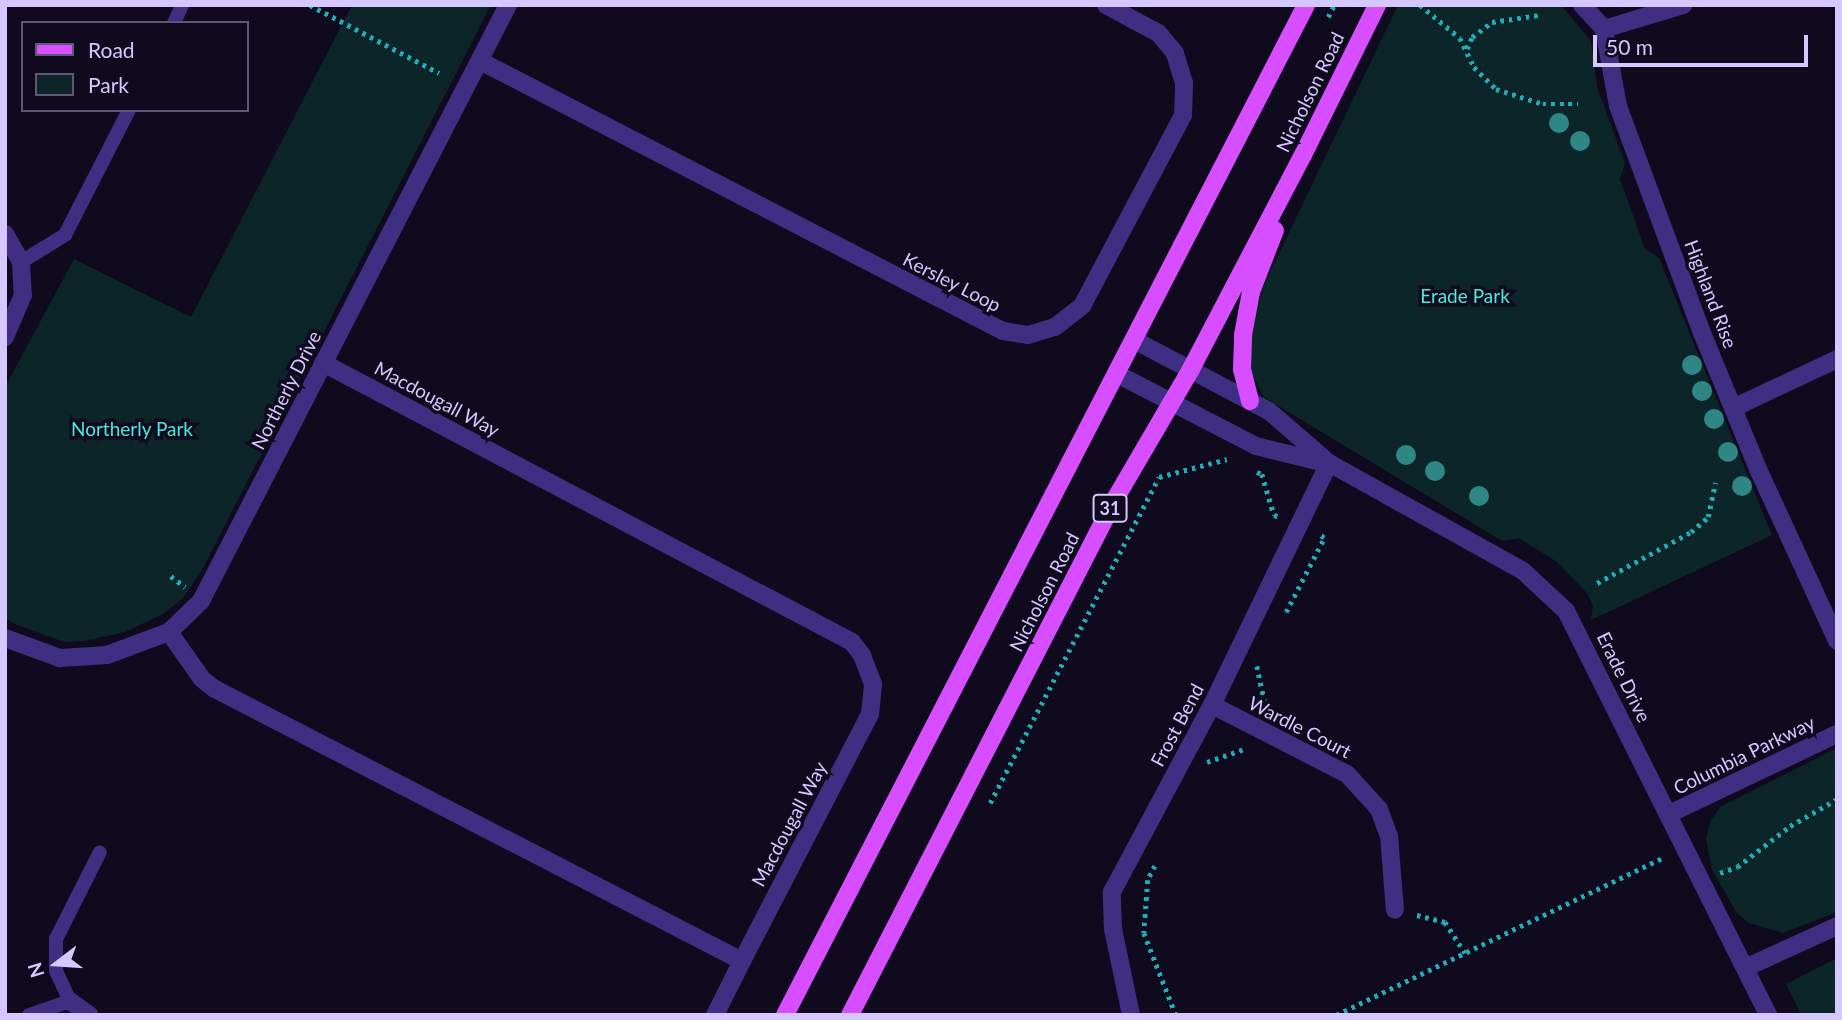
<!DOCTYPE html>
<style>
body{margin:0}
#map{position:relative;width:1842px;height:1020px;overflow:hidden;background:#100a1e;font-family:Lato,sans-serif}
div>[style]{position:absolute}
.green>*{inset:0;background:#0c2529}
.path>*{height:4.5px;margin-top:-2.25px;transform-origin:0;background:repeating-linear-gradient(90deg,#20adba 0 3.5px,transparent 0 8.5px)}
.service>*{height:14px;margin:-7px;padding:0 7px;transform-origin:7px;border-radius:7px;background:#3e2f82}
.minor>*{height:18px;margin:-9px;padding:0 9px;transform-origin:9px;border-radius:9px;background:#3e2f82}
.tertiary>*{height:18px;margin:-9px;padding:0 9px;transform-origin:9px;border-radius:9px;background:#3e2f82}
.primary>*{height:18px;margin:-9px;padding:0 9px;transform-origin:9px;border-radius:9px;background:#d64eff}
.trees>*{width:20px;height:20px;margin:-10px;border-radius:50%;background:#2e8685}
span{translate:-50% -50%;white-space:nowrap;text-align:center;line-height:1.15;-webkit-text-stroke:7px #100a1e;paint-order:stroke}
.shield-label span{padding:2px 5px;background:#100a1e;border:2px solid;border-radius:5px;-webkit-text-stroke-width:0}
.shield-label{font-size:18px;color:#d5c7ff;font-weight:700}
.street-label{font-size:19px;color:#d5c7ff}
.park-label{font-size:19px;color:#46ebda}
.frame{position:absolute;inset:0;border:7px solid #d5c7ff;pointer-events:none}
.legend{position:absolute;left:21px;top:21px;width:228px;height:91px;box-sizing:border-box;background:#100a1e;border:2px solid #5f5678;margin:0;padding:9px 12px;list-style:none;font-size:21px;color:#d5c7ff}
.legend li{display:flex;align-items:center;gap:14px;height:35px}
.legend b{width:35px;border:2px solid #5f5678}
.north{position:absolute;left:21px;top:929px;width:70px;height:70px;-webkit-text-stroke:5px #100a1e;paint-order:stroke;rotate:253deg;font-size:19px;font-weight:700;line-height:28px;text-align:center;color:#d5c7ff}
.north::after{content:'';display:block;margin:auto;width:24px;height:32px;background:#d5c7ff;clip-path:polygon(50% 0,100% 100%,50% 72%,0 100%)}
.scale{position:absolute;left:1593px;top:35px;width:215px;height:32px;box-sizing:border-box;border:4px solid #d5c7ff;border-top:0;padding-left:9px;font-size:21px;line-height:24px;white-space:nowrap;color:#d5c7ff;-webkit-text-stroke:5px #100a1e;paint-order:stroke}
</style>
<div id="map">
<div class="green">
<div style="clip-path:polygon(352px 5px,491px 5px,201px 572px,182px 599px,163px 614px,125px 632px,84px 641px,64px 642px,15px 624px,5px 618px,5px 387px,74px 259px,191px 317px)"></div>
<div style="clip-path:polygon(1398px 5px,1561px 5px,1591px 41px,1597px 87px,1625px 163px,1620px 179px,1645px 249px,1659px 258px,1772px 535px,1591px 620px,1593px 606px,1587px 593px,1557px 562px,1519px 538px,1502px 541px,1264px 397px,1249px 368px,1253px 320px,1264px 285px)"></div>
<div style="clip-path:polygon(1837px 748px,1837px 912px,1783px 933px,1749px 923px,1737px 913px,1712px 870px,1706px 839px,1710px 822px,1720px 807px)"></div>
<div style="clip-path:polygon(1837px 958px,1837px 1015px,1801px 1015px,1786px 984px)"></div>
</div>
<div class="path">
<div style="left:310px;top:5px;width:146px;rotate:27.8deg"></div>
<div style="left:1420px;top:5px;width:52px;rotate:39.5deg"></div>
<div style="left:1460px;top:38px;width:32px;rotate:64deg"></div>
<div style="left:1474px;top:67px;width:31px;rotate:45deg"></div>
<div style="left:1496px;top:89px;width:49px;rotate:17.7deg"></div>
<div style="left:1543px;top:104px;width:35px"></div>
<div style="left:1328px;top:17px;width:13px;rotate:-63deg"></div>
<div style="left:1467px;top:49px;width:13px;rotate:-67deg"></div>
<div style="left:1472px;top:37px;width:25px;rotate:-37deg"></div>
<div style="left:1492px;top:22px;width:48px;rotate:-8.5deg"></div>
<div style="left:1257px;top:472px;width:5px;rotate:22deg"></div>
<div style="left:1262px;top:474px;width:43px;rotate:73.7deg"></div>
<div style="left:1274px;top:515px;width:6px;rotate:18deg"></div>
<div style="left:171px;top:576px;width:18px;rotate:38deg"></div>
<div style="left:1597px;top:583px;width:107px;rotate:-28.5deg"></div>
<div style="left:1691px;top:532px;width:23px;rotate:-41deg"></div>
<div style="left:1708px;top:517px;width:35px;rotate:-78deg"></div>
<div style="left:1286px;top:612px;width:83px;rotate:-62.8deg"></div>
<div style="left:1324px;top:538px;width:5px;rotate:-143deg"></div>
<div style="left:1257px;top:666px;width:43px;rotate:77.9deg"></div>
<div style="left:1207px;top:762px;width:42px;rotate:-19.3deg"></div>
<div style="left:990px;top:803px;width:367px;rotate:-62.6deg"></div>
<div style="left:1159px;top:477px;width:70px;rotate:-14.8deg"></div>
<div style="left:1155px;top:866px;width:16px;rotate:117deg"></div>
<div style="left:1148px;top:880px;width:53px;rotate:94.3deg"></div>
<div style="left:1144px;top:933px;width:88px;rotate:68.7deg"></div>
<div style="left:1720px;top:873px;width:18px;rotate:-19deg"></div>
<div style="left:1737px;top:867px;width:67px;rotate:-37.7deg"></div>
<div style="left:1790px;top:826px;width:54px;rotate:-29.9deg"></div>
<div style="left:1417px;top:915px;width:29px;rotate:14deg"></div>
<div style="left:1445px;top:922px;width:37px;rotate:57deg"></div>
<div style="left:1336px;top:1015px;width:365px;rotate:-25.7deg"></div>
</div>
<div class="service">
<div style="left:174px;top:23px;width:20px;rotate:-66deg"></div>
<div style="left:21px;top:262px;width:52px;rotate:-31.5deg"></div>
<div style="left:65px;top:235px;width:140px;rotate:-62.9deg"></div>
<div style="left:29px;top:1015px;width:43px;rotate:-18.9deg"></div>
<div style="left:70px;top:1001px;width:33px;rotate:-115deg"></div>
<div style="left:56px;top:971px;width:32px;rotate:-90deg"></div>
<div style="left:56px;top:939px;width:97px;rotate:-63.2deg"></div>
</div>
<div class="minor">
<div style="left:1582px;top:5px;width:33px;rotate:47deg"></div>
<div style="left:1604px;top:29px;width:78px;rotate:79.7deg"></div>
<div style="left:1618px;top:106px;width:242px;rotate:69.7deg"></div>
<div style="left:1702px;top:333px;width:147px;rotate:67.6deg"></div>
<div style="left:1758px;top:469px;width:189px;rotate:65.3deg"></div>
<div style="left:1604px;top:29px;width:83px;rotate:-16.9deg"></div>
<div style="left:480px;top:61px;width:589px;rotate:27.31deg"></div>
<div style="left:1003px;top:331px;width:25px;rotate:9deg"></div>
<div style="left:1028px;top:335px;width:28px;rotate:-17deg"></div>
<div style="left:1055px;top:327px;width:34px;rotate:-38deg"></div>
<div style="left:1082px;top:306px;width:216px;rotate:-62.1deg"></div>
<div style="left:1183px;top:115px;width:32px;rotate:-88deg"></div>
<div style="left:1184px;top:83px;width:31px;rotate:-107deg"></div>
<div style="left:1175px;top:53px;width:26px;rotate:-130deg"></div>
<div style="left:1158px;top:33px;width:59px;rotate:-151.7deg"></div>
<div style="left:5px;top:234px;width:32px;rotate:60deg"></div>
<div style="left:21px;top:262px;width:33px;rotate:87deg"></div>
<div style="left:23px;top:295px;width:46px;rotate:113.2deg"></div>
<div style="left:1733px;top:408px;width:115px;rotate:-25.2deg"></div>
<div style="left:169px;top:632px;width:57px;rotate:54.9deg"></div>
<div style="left:202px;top:679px;width:16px;rotate:38deg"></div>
<div style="left:215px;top:689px;width:593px;rotate:27.3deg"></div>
<div style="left:742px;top:961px;width:278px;rotate:-62.6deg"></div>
<div style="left:870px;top:714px;width:30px;rotate:-84deg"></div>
<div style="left:873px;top:684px;width:31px;rotate:-111deg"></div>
<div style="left:862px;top:655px;width:16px;rotate:-128deg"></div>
<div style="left:852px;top:642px;width:598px;rotate:-152.19deg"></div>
<div style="left:5px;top:638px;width:59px;rotate:20deg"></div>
<div style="left:60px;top:658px;width:47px;rotate:-3.7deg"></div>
<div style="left:107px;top:655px;width:66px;rotate:-20.4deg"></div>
<div style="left:169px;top:632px;width:45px;rotate:-44.1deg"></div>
<div style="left:201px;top:601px;width:670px;rotate:-62.75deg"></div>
<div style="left:1212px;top:705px;width:152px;rotate:27.1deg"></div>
<div style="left:1347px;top:774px;width:47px;rotate:47.6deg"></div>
<div style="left:1379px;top:809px;width:29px;rotate:70deg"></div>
<div style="left:1389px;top:836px;width:74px;rotate:85.4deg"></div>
<div style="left:1745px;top:968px;width:101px;rotate:-24.5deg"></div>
<div style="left:70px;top:1001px;width:24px;rotate:36deg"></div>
<div style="left:715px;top:1015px;width:60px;rotate:-63.4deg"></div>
<div style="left:1131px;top:1015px;width:88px;rotate:-101.8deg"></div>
<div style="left:1113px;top:929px;width:37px;rotate:-92deg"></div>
<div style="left:1112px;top:892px;width:212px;rotate:-61.9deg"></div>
<div style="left:1212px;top:705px;width:269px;rotate:-64.2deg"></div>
</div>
<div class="tertiary">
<div style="left:1136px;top:341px;width:150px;rotate:27.8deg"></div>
<div style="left:1269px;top:411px;width:79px;rotate:40.9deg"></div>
<div style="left:1329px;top:463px;width:222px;rotate:29.1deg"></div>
<div style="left:1523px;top:571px;width:59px;rotate:42.9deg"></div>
<div style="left:1566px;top:611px;width:452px;rotate:63.4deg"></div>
<div style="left:1119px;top:375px;width:154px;rotate:27.4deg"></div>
<div style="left:1256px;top:446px;width:71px;rotate:13.8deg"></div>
<div style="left:1669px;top:814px;width:186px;rotate:-25.5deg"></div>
</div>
<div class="primary">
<div style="left:1250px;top:401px;width:33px;rotate:-104deg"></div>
<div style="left:1242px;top:369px;width:34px;rotate:-88deg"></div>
<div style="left:1243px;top:335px;width:44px;rotate:-79.5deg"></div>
<div style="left:1251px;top:292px;width:66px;rotate:-68.8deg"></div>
<div style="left:785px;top:1015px;width:1136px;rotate:-62.71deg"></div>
<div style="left:850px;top:1015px;width:578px;rotate:-62.81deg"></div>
<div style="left:1114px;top:501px;width:153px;rotate:-59.7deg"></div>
<div style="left:1191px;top:369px;width:242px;rotate:-62.4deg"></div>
<div style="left:1303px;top:155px;width:167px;rotate:-63.7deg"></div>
</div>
<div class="trees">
<div style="left:1559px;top:123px"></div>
<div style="left:1580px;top:141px"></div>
<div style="left:1692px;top:365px"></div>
<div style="left:1702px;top:391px"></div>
<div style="left:1714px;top:419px"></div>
<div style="left:1728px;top:452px"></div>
<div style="left:1406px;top:455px"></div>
<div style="left:1435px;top:471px"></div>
<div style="left:1742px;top:486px"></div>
<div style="left:1479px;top:496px"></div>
</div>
<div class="shield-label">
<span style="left:1110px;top:508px">31</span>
</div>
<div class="street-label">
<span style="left:1310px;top:92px;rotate:-64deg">Nicholson Road</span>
<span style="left:952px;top:282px;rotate:27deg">Kersley Loop</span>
<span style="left:1711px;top:294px;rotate:69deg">Highland Rise</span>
<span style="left:286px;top:390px;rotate:-63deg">Northerly Drive</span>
<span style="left:437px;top:399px;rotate:28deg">Macdougall Way</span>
<span style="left:1044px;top:592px;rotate:-63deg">Nicholson Road</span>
<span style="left:1624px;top:677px;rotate:64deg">Erade Drive</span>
<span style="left:1177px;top:725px;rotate:-62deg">Frost Bend</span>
<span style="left:1300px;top:727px;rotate:27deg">Wardle Court</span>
<span style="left:1744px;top:755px;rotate:-26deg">Columbia Parkway</span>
<span style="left:789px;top:824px;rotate:-62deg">Macdougall Way</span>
</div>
<div class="park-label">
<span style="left:1465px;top:296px">Erade Park</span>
<span style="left:132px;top:429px">Northerly Park</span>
</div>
<div class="frame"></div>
<ul class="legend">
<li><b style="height:9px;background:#d64eff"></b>Road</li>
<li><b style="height:19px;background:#0c2529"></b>Park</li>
</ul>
<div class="north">N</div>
<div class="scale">50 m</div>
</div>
